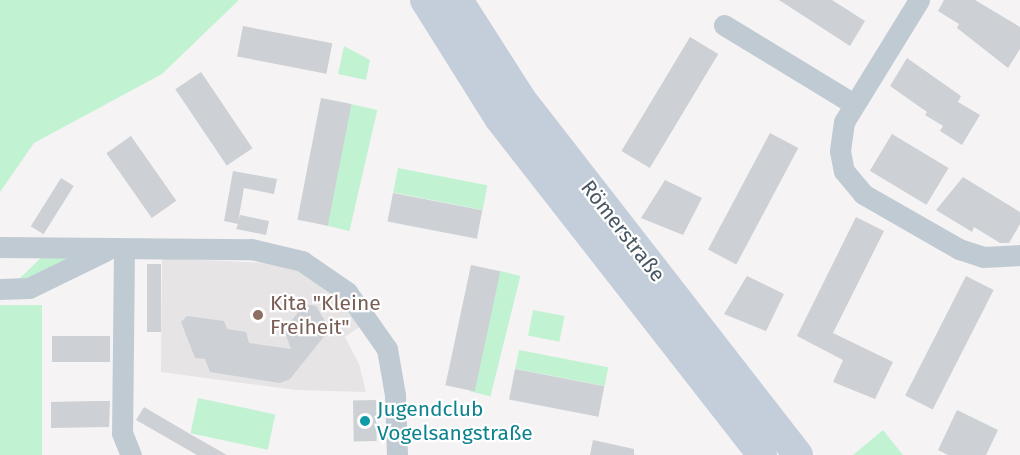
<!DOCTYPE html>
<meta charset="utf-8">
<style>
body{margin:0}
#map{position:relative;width:1020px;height:455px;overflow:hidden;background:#f5f3f3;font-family:"Fira Sans",sans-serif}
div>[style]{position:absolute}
.education>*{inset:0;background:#e6e4e5}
.green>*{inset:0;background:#c1f3d3;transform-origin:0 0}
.building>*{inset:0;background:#cdd0d5;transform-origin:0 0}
.minor>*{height:21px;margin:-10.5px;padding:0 10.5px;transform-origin:10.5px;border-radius:10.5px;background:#c0cad3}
.secondary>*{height:30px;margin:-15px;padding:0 15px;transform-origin:15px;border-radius:15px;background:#c3ceda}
.dots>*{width:16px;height:16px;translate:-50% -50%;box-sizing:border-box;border:3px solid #fff;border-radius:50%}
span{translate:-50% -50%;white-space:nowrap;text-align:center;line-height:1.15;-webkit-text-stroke:4.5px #fff;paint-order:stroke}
.street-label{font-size:21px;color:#495762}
.education-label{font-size:21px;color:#785e54}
.left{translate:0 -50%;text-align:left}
.culture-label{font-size:21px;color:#0d838f}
</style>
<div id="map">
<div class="education">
<div style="clip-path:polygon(162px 258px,269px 263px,298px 271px,335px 293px,362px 325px,345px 337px,359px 364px,366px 392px,296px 390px,161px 372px)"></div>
</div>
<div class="green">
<div style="clip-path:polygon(0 0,239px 0,162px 74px,34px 143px,0 192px)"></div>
<div style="clip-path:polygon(344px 46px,370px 60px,366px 80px,338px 74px)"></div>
<div style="left:351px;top:104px;width:27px;height:124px;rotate:13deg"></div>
<div style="left:398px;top:168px;width:91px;height:25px;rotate:11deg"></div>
<div style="clip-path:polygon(48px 251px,77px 255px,34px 278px,18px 280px)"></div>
<div style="left:500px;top:271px;width:21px;height:124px;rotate:14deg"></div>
<div style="left:0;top:305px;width:42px;height:150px"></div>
<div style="left:533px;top:310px;width:32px;height:26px;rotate:11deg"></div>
<div style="left:519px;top:350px;width:91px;height:19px;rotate:11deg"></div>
<div style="left:198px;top:398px;width:79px;height:36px;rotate:12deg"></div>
<div style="clip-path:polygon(883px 430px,903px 455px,853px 455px)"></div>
</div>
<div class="building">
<div style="clip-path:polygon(779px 0,832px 0,865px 21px,850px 46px)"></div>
<div style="clip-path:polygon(944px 0,975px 0,1020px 27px,1020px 49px,1008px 68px,957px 28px,959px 24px,938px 11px)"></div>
<div style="left:243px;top:26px;width:91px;height:31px;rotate:11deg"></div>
<div style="left:690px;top:37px;width:33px;height:133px;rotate:31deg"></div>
<div style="clip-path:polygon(907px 58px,961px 96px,958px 102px,980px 115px,962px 145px,940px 131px,943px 126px,925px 115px,927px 112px,890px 86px)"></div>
<div style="left:201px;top:72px;width:92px;height:31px;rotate:56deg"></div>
<div style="left:321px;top:98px;width:31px;height:124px;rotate:11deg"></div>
<div style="left:770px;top:133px;width:32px;height:132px;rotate:28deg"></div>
<div style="left:892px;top:134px;width:66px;height:43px;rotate:31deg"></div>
<div style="left:131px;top:136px;width:79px;height:30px;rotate:55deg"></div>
<div style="clip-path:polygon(233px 171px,277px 179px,274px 194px,244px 188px,238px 222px,240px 215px,269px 221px,266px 235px,236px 229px,238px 224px,224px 221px)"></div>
<div style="clip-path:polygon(963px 177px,1020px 212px,1020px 224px,1009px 243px,1000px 243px,974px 227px,972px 232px,936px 210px)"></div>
<div style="left:61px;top:178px;width:15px;height:57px;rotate:32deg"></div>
<div style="clip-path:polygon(665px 180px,702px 198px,683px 235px,641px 218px)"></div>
<div style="left:393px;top:193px;width:91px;height:29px;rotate:11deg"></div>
<div style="clip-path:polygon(856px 217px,884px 231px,833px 333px,893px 362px,875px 399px,833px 382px,843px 360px,797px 336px)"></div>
<div style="left:147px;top:264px;width:14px;height:68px"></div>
<div style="left:471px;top:265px;width:30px;height:123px;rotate:12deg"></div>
<div style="clip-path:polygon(747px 276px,784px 294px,766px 331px,724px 314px)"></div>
<div style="left:966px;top:276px;width:31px;height:134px;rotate:27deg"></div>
<div style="clip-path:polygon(305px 304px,316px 306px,330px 329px,290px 379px,280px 383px,210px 372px,205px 359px,195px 358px,181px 322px,187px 316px,224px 321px,227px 329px,246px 332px,249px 343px,291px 349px,284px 330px)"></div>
<div style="left:110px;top:336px;width:26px;height:58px;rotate:90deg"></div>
<div style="left:515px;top:369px;width:91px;height:31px;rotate:11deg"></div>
<div style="left:376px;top:400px;width:41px;height:23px;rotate:89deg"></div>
<div style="clip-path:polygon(94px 401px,110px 401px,109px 427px,51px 428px,51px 402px)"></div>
<div style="clip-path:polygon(144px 407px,190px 434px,227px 455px,197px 455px,136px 420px)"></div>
<div style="clip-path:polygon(957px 410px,998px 430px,986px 455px,948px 455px,938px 450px)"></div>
<div style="clip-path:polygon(593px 440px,634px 449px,634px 455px,590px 455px)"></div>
</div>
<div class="minor">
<div style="left:919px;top:0;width:143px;rotate:121.6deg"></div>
<div style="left:844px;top:122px;width:29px;rotate:98deg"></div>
<div style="left:840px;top:151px;width:20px;rotate:79deg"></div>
<div style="left:844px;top:171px;width:30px;rotate:50deg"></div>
<div style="left:863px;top:194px;width:111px;rotate:29.8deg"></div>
<div style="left:959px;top:249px;width:25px;rotate:18deg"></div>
<div style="left:983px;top:257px;width:37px;rotate:-3deg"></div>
<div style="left:724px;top:25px;width:152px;rotate:31.3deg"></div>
<div style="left:0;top:247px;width:251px;rotate:0.5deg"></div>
<div style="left:251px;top:249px;width:52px;rotate:13.2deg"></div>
<div style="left:302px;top:261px;width:55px;rotate:34.6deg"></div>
<div style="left:347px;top:292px;width:70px;rotate:54.9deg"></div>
<div style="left:387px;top:349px;width:47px;rotate:80.1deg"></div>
<div style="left:395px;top:395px;width:60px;rotate:88.1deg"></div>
<div style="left:124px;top:249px;width:184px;rotate:90.6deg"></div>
<div style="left:122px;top:433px;width:24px;rotate:68deg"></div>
<div style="left:0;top:289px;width:29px;rotate:-2deg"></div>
<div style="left:29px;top:288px;width:85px;rotate:-26deg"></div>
</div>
<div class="secondary">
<div style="left:425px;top:0;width:139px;rotate:57.9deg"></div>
<div style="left:499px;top:118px;width:427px;rotate:52deg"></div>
<div style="left:458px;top:0;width:117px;rotate:57.5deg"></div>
<div style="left:521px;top:99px;width:451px;rotate:52.1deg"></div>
</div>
<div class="dots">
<div style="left:258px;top:315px;background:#8d6e63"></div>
<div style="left:365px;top:421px;background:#0f9aa8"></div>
</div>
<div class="street-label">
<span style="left:623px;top:231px;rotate:52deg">Römerstraße</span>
</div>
<div class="education-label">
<span class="left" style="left:270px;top:315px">Kita "Kleine<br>Freiheit"</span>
</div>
<div class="culture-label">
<span class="left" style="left:377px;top:421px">Jugendclub<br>Vogelsangstraße</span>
</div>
</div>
